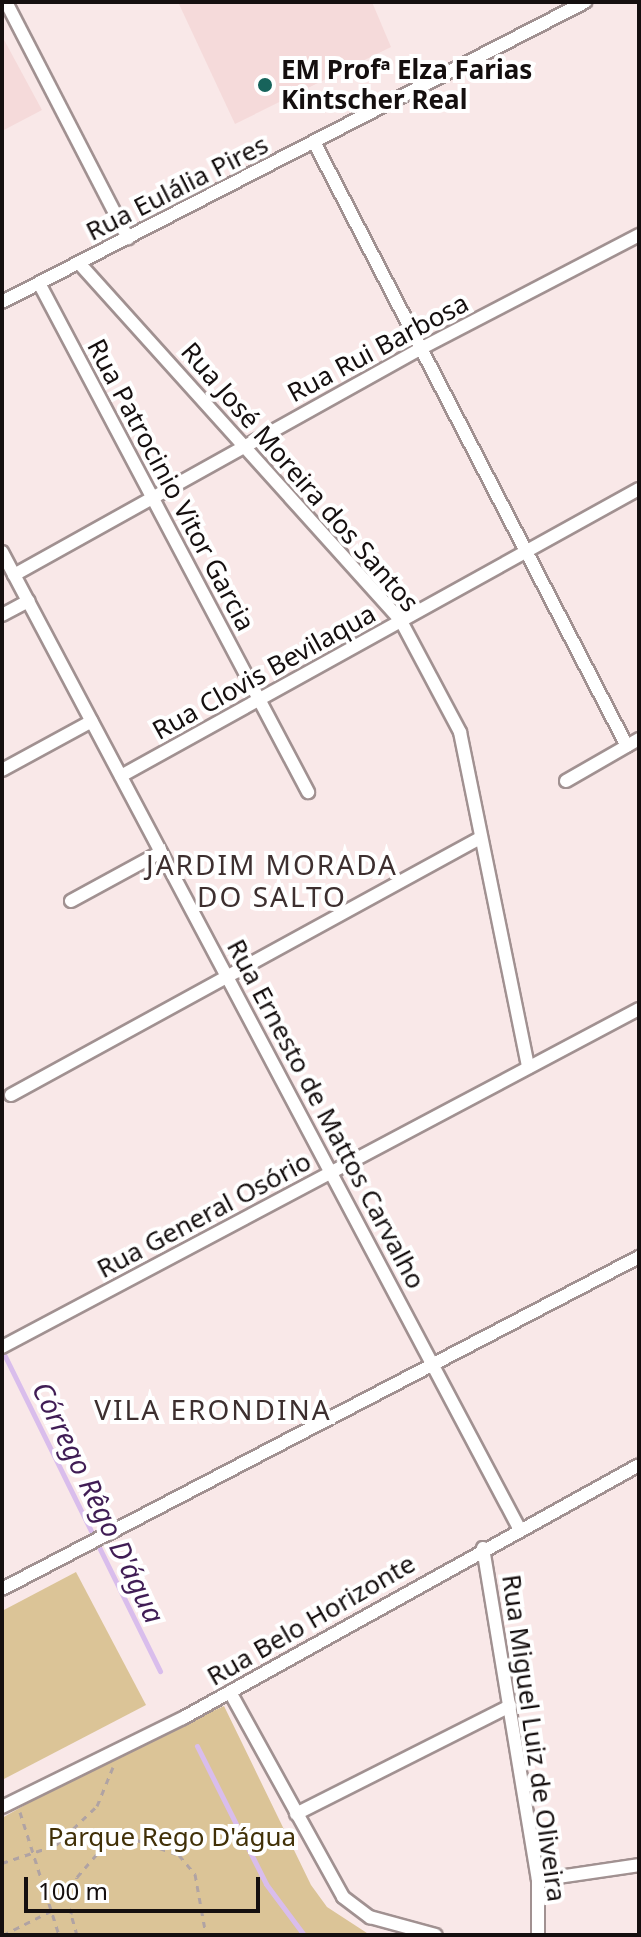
<!DOCTYPE html>
<meta charset="utf-8">
<style>
body{margin:0}
#map{position:relative;width:641px;height:1937px;overflow:hidden;background:#f9e8e8;font-family:"Noto Sans",sans-serif}
div>[style]{position:absolute}
.built>*{inset:0;background:#f5dada}
.green>*{inset:0;background:#dbc497}
.stream>*{height:5px;margin:-2.5px;padding:0 2.5px;transform-origin:2.5px;border-radius:2.5px;background:#d9bdec}
.path>*{height:3px;margin-top:-1.5px;transform-origin:0;background:repeating-linear-gradient(90deg,#b0a3a3 0 6px,transparent 0 12px)}
.roads{filter:drop-shadow(2px 0 #a19191) drop-shadow(-2px 0 #a19191) drop-shadow(0 2px #a19191) drop-shadow(0 -2px #a19191)}
.minor>*{height:12px;margin:-6px;padding:0 6px;transform-origin:6px;border-radius:6px;background:#fff}
.dots>*{width:22px;height:22px;translate:-50% -50%;box-sizing:border-box;border:4px solid #fff;border-radius:50%}
span{translate:-50% -50%;white-space:nowrap;text-align:center;line-height:1.15;-webkit-text-stroke:8px #fff;paint-order:stroke}
.poi-label{font-size:26px;color:#150f0f;font-weight:700}
.left{translate:0 -50%;text-align:left}
.street-label{font-size:26px;color:#150f0f}
.park-label{font-size:26px;color:#413007}
.neighbourhood-label{font-size:28px;color:#3d2f2f;letter-spacing:2px}
.water-label{font-size:28px;color:#401d55;font-style:italic}
.frame{position:absolute;inset:0;border:4px solid #150f0f;pointer-events:none}
.scale{position:absolute;left:24px;top:1877px;width:236px;height:36px;box-sizing:border-box;border:4px solid #150f0f;border-top:0;padding-left:10px;font-size:24px;line-height:28px;white-space:nowrap;color:#150f0f;-webkit-text-stroke:6px #fff;paint-order:stroke}
</style>
<div id="map">
<div class="built">
<div style="clip-path:polygon(178px 2px,372px 2px,391px 47px,235px 124px)"></div>
<div style="clip-path:polygon(2px 36px,42px 110px,2px 131px)"></div>
</div>
<div class="green">
<div style="clip-path:polygon(76px 1572px,146px 1705px,2px 1780px,2px 1611px)"></div>
<div style="clip-path:polygon(224px 1706px,311px 1885px,327px 1907px,370px 1935px,2px 1935px,2px 1818px,108px 1758px)"></div>
</div>
<div class="stream">
<div style="left:2px;top:1350px;width:358px;rotate:63.8deg"></div>
<div style="left:197px;top:1746px;width:154px;rotate:63.4deg"></div>
<div style="left:266px;top:1884px;width:64px;rotate:53.3deg"></div>
</div>
<div class="path">
<div style="left:20px;top:1812px;width:129px;rotate:72.4deg"></div>
<div style="left:2px;top:1863px;width:57px;rotate:-18.4deg"></div>
<div style="left:56px;top:1845px;width:57px;rotate:-43.6deg"></div>
<div style="left:97px;top:1806px;width:42px;rotate:-67.7deg"></div>
<div style="left:3px;top:1935px;width:56px;rotate:-26.6deg"></div>
<div style="left:77px;top:1935px;width:22px;rotate:-106deg"></div>
<div style="left:71px;top:1914px;width:37px;rotate:-81deg"></div>
<div style="left:77px;top:1877px;width:35px;rotate:-49deg"></div>
<div style="left:100px;top:1851px;width:39px;rotate:-17deg"></div>
<div style="left:137px;top:1840px;width:45px;rotate:19.7deg"></div>
<div style="left:179px;top:1855px;width:25px;rotate:50deg"></div>
<div style="left:195px;top:1874px;width:62px;rotate:79.8deg"></div>
</div>
<div class="roads">
<div class="minor">
<div style="left:6px;top:2px;width:266px;rotate:62.7deg"></div>
<div style="left:314px;top:142px;width:680px;rotate:62.61deg"></div>
<div style="left:79px;top:263px;width:482px;rotate:48deg"></div>
<div style="left:401px;top:621px;width:126px;rotate:62deg"></div>
<div style="left:460px;top:732px;width:342px;rotate:78.5deg"></div>
<div style="left:39px;top:283px;width:576px;rotate:62.14deg"></div>
<div style="left:2px;top:302px;width:656px;rotate:-27.23deg"></div>
<div style="left:2px;top:552px;width:1104px;rotate:62.09deg"></div>
<div style="left:14px;top:575px;width:467px;rotate:-29.1deg"></div>
<div style="left:422px;top:348px;width:245px;rotate:-27.5deg"></div>
<div style="left:2px;top:615px;width:30px;rotate:-28deg"></div>
<div style="left:2px;top:770px;width:102px;rotate:-28.6deg"></div>
<div style="left:121px;top:776px;width:592px;rotate:-28.99deg"></div>
<div style="left:566px;top:781px;width:84px;rotate:-29.9deg"></div>
<div style="left:71px;top:901px;width:102px;rotate:-28.6deg"></div>
<div style="left:11px;top:1095px;width:535px;rotate:-28.72deg"></div>
<div style="left:2px;top:1347px;width:721px;rotate:-27.95deg"></div>
<div style="left:483px;top:1548px;width:337px;rotate:80.6deg"></div>
<div style="left:538px;top:1880px;width:55px;rotate:90deg"></div>
<div style="left:2px;top:1589px;width:718px;rotate:-27.53deg"></div>
<div style="left:230px;top:1692px;width:234px;rotate:61.1deg"></div>
<div style="left:343px;top:1897px;width:34px;rotate:37deg"></div>
<div style="left:370px;top:1917px;width:68px;rotate:15.3deg"></div>
<div style="left:2px;top:1807px;width:202px;rotate:-26.2deg"></div>
<div style="left:183px;top:1718px;width:521px;rotate:-29.02deg"></div>
<div style="left:296px;top:1814px;width:240px;rotate:-26.8deg"></div>
<div style="left:538px;top:1880px;width:102px;rotate:-8.4deg"></div>
</div>
</div>
<div class="dots">
<div style="left:265px;top:85px;background:#17635b"></div>
</div>
<div class="poi-label">
<span class="left" style="left:281px;top:85px">EM Profª Elza Farias<br>Kintscher Real</span>
</div>
<div class="street-label">
<span style="left:177px;top:188px;rotate:-27deg">Rua Eulália Pires</span>
<span style="left:378px;top:348px;rotate:-28deg">Rua Rui Barbosa</span>
<span style="left:300px;top:477px;rotate:49deg">Rua José Moreira dos Santos</span>
<span style="left:171px;top:485px;rotate:62deg">Rua Patrocinio Vitor Garcia</span>
<span style="left:264px;top:672px;rotate:-29deg">Rua Clovis Bevilaqua</span>
<span style="left:326px;top:1114px;rotate:62deg">Rua Ernesto de Mattos Carvalho</span>
<span style="left:204px;top:1215px;rotate:-28deg">Rua General Osório</span>
<span style="left:311px;top:1620px;rotate:-30deg">Rua Belo Horizonte</span>
<span style="left:534px;top:1738px;rotate:82deg">Rua Miguel Luiz de Oliveira</span>
</div>
<div class="park-label">
<span style="left:172px;top:1837px">Parque Rego D'água</span>
</div>
<div class="neighbourhood-label">
<span style="left:272px;top:880px">JARDIM MORADA<br>DO SALTO</span>
<span style="left:213px;top:1409px">VILA ERONDINA</span>
</div>
<div class="water-label">
<span style="left:99px;top:1502px;rotate:64deg">Córrego Rêgo D'água</span>
</div>
<div class="frame"></div>
<div class="scale">100 m</div>
</div>
